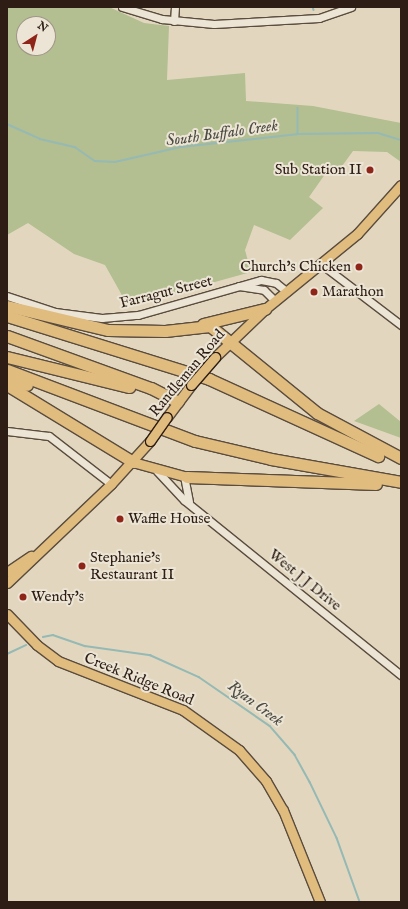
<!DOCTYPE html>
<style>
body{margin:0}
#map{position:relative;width:408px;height:909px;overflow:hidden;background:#e2d7be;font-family:"IM FELL English",serif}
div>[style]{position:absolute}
.green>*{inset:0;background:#b3be91}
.stream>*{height:1.5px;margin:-0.75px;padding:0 0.75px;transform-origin:0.75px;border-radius:0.75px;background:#95b9b4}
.roads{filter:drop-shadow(1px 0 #5a4c3e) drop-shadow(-1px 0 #5a4c3e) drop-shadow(0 1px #5a4c3e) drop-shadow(0 -1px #5a4c3e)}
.minor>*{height:7px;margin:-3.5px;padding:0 3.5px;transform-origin:3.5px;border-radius:3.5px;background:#ece5d5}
.major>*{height:9px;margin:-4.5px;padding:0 4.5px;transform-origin:4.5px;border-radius:4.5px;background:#e1bc7f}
.highway>*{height:11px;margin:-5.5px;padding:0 5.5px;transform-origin:5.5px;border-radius:5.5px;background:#e1bc7f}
.bridges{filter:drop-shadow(1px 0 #2d1d14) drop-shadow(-1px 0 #2d1d14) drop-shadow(0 1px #2d1d14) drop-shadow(0 -1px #2d1d14)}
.major-bridge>*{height:9px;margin:-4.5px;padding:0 4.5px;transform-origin:4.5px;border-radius:4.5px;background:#e1bc7f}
.dots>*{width:11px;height:11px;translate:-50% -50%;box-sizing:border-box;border:2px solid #ece5d5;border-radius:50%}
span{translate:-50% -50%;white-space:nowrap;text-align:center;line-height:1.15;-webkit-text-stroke:4px #ece5d5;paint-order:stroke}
.poi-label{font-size:15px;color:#2d1d14}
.right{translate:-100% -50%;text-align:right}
.left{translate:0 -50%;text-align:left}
.street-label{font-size:15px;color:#2d1d14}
.water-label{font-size:16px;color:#4c4c44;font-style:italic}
.frame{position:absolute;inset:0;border:8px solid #2d1d14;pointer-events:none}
.north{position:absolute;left:16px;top:16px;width:40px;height:40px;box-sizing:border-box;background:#ece5d5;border:1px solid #a09588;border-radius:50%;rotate:36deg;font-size:11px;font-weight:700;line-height:16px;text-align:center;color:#2d1d14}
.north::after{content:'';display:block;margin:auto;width:14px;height:18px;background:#8f2418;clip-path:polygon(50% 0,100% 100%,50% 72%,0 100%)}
</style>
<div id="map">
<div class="green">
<div style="clip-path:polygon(evenodd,7px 7px,109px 7px,144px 23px,169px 26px,167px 80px,245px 73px,246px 101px,313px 106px,401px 123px,401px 162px,387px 152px,353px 151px,337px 173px,328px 170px,309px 197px,323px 208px,290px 240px,254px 225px,245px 250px,251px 272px,128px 306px,105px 265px,74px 254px,28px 223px,7px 235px,7px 7px,24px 24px,48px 24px,48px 48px,24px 48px,24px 24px)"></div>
<div style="clip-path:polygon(379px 404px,401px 422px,401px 438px,354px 421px)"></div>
</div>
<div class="stream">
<div style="left:313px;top:7px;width:3px;rotate:72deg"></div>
<div style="left:298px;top:108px;width:26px;rotate:90deg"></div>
<div style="left:7px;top:124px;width:36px;rotate:24deg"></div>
<div style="left:40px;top:139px;width:36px;rotate:13deg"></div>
<div style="left:75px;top:147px;width:24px;rotate:35deg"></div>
<div style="left:95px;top:161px;width:20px;rotate:3deg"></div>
<div style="left:115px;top:162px;width:68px;rotate:-12.8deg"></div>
<div style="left:181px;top:147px;width:118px;rotate:-6.3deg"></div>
<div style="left:298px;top:134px;width:80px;rotate:-0.7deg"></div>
<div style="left:378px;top:133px;width:24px;rotate:17deg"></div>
<div style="left:43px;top:637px;width:10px;rotate:-11deg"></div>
<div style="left:53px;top:635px;width:34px;rotate:19deg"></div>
<div style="left:85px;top:646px;width:66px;rotate:7.9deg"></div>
<div style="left:150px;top:655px;width:54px;rotate:24.2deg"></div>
<div style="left:199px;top:677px;width:86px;rotate:34.6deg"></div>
<div style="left:270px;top:726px;width:38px;rotate:49deg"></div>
<div style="left:295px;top:755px;width:31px;rotate:61deg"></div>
<div style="left:310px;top:782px;width:62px;rotate:64.3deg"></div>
<div style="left:337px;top:838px;width:68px;rotate:70.2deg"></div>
<div style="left:7px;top:654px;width:21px;rotate:-25deg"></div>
</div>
<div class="roads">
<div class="minor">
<div style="left:122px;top:7px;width:42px;rotate:16.7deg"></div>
<div style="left:162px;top:19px;width:52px;rotate:5.5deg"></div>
<div style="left:214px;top:24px;width:105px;rotate:-3.3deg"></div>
<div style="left:319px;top:18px;width:34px;rotate:-19deg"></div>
<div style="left:174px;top:21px;width:14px;rotate:-86deg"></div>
<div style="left:321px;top:264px;width:101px;rotate:37.3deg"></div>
<div style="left:239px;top:286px;width:25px;rotate:9deg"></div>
<div style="left:264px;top:290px;width:16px;rotate:45deg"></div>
<div style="left:7px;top:296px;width:51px;rotate:18.4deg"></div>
<div style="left:55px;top:312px;width:47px;rotate:7.3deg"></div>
<div style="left:102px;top:318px;width:36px;rotate:-5deg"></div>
<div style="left:138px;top:315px;width:128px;rotate:-15.9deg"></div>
<div style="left:261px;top:280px;width:15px;rotate:11deg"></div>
<div style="left:276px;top:283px;width:14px;rotate:39deg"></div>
<div style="left:7px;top:431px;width:42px;rotate:6.8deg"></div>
<div style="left:49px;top:436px;width:78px;rotate:37.7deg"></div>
<div style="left:157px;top:471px;width:40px;rotate:47deg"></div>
<div style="left:184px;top:500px;width:279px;rotate:38.9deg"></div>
<div style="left:184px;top:476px;width:26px;rotate:79deg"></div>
</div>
<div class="major">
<div style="left:215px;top:357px;width:69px;rotate:-43.8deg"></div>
<div style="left:265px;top:309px;width:119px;rotate:-39.2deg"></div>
<div style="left:357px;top:234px;width:66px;rotate:-48.1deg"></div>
<div style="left:167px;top:417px;width:40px;rotate:-53deg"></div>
<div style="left:133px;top:462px;width:56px;rotate:15.5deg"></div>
<div style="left:7px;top:572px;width:29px;rotate:-34deg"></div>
<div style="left:7px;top:583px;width:144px;rotate:-43.6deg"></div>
<div style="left:111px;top:484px;width:58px;rotate:-47.8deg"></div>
<div style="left:7px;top:614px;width:43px;rotate:45.9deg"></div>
<div style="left:37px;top:645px;width:26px;rotate:37deg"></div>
<div style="left:58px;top:661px;width:134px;rotate:21.4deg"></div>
<div style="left:183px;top:710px;width:69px;rotate:35.5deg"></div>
<div style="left:239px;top:750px;width:41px;rotate:48.9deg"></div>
<div style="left:266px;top:781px;width:34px;rotate:60deg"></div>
<div style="left:283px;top:810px;width:99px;rotate:68.1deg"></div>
</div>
<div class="highway">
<div style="left:7px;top:306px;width:104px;rotate:13.4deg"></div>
<div style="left:108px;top:330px;width:57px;rotate:1deg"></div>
<div style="left:165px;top:331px;width:45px;rotate:-6.3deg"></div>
<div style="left:210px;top:326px;width:138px;rotate:39.1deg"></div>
<div style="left:317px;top:413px;width:95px;rotate:28.2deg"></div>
<div style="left:7px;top:316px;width:212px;rotate:17.3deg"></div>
<div style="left:209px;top:379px;width:186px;rotate:24.5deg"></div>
<div style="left:203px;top:324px;width:64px;rotate:-13.6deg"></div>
<div style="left:7px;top:336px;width:153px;rotate:19.9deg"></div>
<div style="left:151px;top:388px;width:30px;rotate:27deg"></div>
<div style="left:7px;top:357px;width:126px;rotate:13.8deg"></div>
<div style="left:7px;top:370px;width:201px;rotate:20.7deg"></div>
<div style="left:195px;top:441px;width:78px;rotate:13.3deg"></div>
<div style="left:271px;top:459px;width:132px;rotate:10deg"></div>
<div style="left:7px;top:378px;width:21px;rotate:19deg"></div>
<div style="left:7px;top:385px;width:148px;rotate:31.4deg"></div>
<div style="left:187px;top:477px;width:189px;rotate:2.1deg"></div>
</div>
</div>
<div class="bridges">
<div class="major-bridge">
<div style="left:191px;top:385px;width:37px;rotate:-49deg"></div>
<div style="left:150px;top:441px;width:29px;rotate:-55deg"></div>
</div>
</div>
<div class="dots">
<div style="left:370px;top:170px;background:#8f2418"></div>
<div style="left:359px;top:267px;background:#8f2418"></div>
<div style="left:314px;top:292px;background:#8f2418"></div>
<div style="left:120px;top:519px;background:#8f2418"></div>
<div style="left:82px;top:566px;background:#8f2418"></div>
<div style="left:23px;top:597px;background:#8f2418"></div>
</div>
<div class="poi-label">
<span class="right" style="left:362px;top:170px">Sub Station II</span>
<span class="right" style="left:351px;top:267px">Church's Chicken</span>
<span class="left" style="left:322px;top:292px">Marathon</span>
<span class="left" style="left:128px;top:519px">Waffle House</span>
<span class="left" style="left:90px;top:566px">Stephanie's<br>Restaurant II</span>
<span class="left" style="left:31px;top:597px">Wendy's</span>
</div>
<div class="street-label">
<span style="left:166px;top:292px;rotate:-14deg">Farragut Street</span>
<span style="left:187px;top:373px;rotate:-50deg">Randleman Road</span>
<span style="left:305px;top:580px;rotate:39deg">West J J Drive</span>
<span style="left:139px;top:679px;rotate:22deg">Creek Ridge Road</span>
</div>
<div class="water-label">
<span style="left:222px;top:134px;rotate:-8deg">South Buffalo Creek</span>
<span style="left:255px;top:704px;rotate:37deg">Ryan Creek</span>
</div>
<div class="frame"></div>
<div class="north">N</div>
</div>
